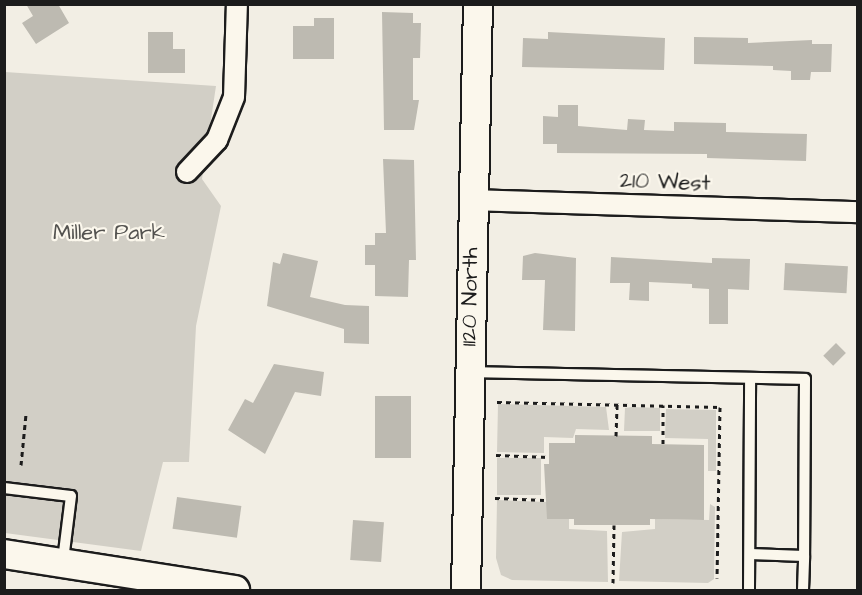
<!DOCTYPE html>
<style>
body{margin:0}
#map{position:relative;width:862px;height:595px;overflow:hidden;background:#f2eee4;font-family:"Architects Daughter",sans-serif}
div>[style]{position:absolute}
.green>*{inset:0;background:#d2cfc6;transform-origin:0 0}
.building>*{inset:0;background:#bdbab1;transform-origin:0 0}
.path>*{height:3px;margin-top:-1.5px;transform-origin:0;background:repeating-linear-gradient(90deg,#1c1c1c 0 4.5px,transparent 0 9px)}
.roads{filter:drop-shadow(2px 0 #1c1c1c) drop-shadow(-2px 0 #1c1c1c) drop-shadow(0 2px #1c1c1c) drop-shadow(0 -2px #1c1c1c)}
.lane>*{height:10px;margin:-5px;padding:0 5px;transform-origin:5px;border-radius:5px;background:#fbf7ec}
.street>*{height:20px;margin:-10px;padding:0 10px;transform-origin:10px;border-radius:10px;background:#fbf7ec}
.secondary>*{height:28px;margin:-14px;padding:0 14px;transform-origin:14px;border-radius:14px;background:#fbf7ec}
span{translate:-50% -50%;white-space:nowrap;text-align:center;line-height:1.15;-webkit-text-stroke:4.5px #fbf7ec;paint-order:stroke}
.street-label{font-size:22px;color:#1c1c1c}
.park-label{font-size:22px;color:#53524f}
.frame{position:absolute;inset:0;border:6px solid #1c1c1c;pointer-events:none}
</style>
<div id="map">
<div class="green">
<div style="clip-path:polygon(5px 72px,216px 86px,202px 179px,221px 206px,196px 326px,189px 462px,163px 462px,141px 551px,5px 533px)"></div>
<div style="clip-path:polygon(498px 404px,606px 407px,609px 430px,576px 429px,573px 438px,544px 437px,544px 453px,497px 452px)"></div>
<div style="clip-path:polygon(632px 407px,660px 408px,660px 431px,624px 431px,625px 408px)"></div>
<div style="clip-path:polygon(666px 409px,716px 410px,716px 471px,708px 471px,708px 439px,665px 438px)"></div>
<div style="left:497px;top:458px;width:44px;height:37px"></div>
<div style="clip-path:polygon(497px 500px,547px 502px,547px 519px,569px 519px,569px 529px,607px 531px,608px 582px,512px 580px,501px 575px,496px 558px)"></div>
<div style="clip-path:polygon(710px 504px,715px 507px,714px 579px,708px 583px,619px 581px,622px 532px,655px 529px,655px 519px,709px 520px)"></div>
</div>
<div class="building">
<div style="clip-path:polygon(26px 4px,58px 4px,69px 23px,36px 44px,22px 23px,33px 16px)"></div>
<div style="clip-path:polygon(382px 12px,413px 13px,413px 23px,421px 23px,420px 58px,413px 58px,413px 100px,419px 100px,414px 130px,384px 130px)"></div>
<div style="clip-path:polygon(314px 18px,334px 18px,334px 59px,293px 59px,293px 26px,314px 26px)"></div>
<div style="clip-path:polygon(148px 32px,173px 32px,173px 49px,185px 49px,185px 73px,148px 73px)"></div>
<div style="clip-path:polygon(548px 32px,665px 38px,664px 70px,522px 67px,523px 38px,548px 39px)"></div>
<div style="clip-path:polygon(694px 37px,748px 38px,748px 43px,812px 40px,812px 44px,832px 44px,831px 72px,811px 72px,810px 80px,791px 80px,791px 71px,773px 70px,773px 66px,694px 64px)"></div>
<div style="clip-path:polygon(558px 105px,578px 105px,578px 126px,627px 130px,628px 119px,645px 120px,644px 130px,674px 131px,674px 122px,726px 123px,726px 132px,807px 134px,806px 161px,707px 158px,707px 154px,557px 153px,557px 144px,543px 144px,543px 116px,558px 117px)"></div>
<div style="clip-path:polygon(383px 159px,414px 160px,416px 260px,409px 260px,408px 297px,375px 296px,375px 265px,365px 265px,365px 245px,375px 245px,375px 233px,386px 233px)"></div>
<div style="clip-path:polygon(283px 253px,318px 261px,310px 297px,345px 305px,369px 306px,369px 344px,344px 343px,344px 329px,267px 306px,273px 262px,280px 264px)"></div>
<div style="clip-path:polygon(535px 253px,576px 258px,575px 331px,543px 330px,545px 280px,522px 280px,523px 256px)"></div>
<div style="clip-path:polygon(611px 257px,712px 263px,712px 258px,750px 259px,749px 290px,728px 289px,728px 324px,709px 324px,709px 289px,692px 288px,692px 284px,649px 282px,649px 301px,629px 300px,630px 283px,610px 283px)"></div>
<div style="left:785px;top:263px;width:63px;height:27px;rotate:3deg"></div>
<div style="left:836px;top:343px;width:14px;height:18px;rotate:45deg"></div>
<div style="clip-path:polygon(274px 364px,324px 372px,321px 396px,295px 392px,265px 454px,228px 430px,245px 399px,253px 403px)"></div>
<div style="left:375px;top:396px;width:36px;height:62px"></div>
<div style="clip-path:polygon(575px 435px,652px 436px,652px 444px,704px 445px,704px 520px,650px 519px,650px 525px,574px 525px,574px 519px,547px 519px,544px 464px,549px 464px,549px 443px,575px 443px)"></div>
<div style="left:177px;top:497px;width:65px;height:32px;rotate:8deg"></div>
<div style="left:353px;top:520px;width:31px;height:40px;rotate:4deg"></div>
</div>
<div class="path">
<div style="left:497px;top:402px;width:223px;rotate:1.3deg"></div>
<div style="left:720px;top:407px;width:171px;rotate:91deg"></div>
<div style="left:616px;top:436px;width:32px;rotate:-88deg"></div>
<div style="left:663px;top:444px;width:39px;rotate:-90deg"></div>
<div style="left:496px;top:455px;width:53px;rotate:2.2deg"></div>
<div style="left:21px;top:465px;width:51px;rotate:-84.4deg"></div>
<div style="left:495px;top:498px;width:49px;rotate:2.3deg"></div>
<div style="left:613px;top:583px;width:58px;rotate:-89deg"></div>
</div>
<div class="roads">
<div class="lane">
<div style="left:472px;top:372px;width:333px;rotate:1.2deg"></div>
<div style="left:805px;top:379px;width:177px;rotate:90.3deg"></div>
<div style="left:804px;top:556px;width:54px;rotate:-177.9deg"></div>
<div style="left:4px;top:488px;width:67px;rotate:6.8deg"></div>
<div style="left:71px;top:496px;width:64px;rotate:97.1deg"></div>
<div style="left:749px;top:590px;width:212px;rotate:-89.7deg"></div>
<div style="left:803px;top:590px;width:34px;rotate:-88deg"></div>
</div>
<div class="street">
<div style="left:187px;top:172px;width:44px;rotate:-46.8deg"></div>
<div style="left:217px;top:140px;width:46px;rotate:-68.4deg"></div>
<div style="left:234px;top:97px;width:93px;rotate:-88.2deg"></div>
<div style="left:472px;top:200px;width:386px;rotate:1.8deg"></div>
</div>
<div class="secondary">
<div style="left:4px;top:554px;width:234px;rotate:8.9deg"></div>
<div style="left:466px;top:590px;width:586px;rotate:-88.83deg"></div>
</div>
</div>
<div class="street-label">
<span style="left:665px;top:182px;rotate:2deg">210 West</span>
<span style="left:470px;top:297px;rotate:-89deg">1120 North</span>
</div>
<div class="park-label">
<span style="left:109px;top:233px">Miller Park</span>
</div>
<div class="frame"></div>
</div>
